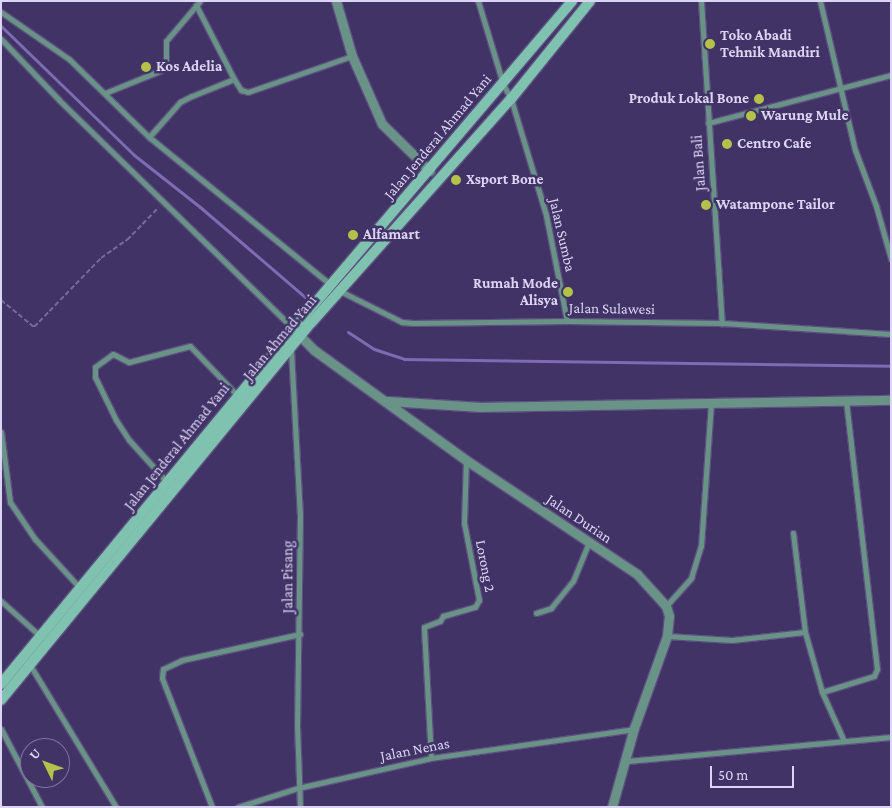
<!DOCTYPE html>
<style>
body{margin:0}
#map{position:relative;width:892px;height:808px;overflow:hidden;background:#413366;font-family:"Crimson Pro",serif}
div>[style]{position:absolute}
.stream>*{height:3px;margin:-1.5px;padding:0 1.5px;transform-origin:1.5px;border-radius:1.5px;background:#7e6bb3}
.path>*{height:2px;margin-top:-1px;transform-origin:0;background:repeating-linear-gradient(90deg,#766a96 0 5px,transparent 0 7.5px)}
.roads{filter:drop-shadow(1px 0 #5d5080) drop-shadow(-1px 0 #5d5080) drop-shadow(0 1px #5d5080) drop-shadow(0 -1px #5d5080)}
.minor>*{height:5px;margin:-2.5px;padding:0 2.5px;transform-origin:2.5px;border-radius:2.5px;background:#699387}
.tertiary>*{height:9px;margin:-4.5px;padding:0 4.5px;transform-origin:4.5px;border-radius:4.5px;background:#699387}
.secondary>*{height:10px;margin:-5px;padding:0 5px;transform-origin:5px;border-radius:5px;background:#7fc2b0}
.dots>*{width:14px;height:14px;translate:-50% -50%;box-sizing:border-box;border:2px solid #413366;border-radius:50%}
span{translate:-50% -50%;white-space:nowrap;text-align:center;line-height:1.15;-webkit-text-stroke:5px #413366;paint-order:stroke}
.poi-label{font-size:15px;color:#dcd5f4;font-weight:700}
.left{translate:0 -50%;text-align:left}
.right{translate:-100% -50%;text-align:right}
.street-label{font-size:15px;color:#dcd5f4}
.frame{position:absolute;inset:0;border:2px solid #dcd5f4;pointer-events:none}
.north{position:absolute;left:20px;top:738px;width:50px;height:50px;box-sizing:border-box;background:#413366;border:1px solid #7f749f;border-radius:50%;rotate:312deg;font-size:14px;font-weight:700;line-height:20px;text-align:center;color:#dcd5f4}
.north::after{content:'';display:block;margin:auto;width:18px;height:22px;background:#b5c24a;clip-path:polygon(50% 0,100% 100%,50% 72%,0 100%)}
.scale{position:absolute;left:710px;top:766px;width:84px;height:22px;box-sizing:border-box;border:2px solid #dcd5f4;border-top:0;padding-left:6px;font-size:15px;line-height:18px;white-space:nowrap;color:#dcd5f4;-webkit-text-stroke:4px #413366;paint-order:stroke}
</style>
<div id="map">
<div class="stream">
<div style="left:1px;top:26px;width:185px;rotate:44.1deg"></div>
<div style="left:134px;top:155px;width:84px;rotate:38.2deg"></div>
<div style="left:200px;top:207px;width:138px;rotate:40.6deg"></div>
<div style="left:348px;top:332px;width:31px;rotate:33deg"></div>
<div style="left:374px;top:349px;width:32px;rotate:18deg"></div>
<div style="left:404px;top:359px;width:487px;rotate:0.8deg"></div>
</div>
<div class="path">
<div style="left:1px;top:300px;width:43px;rotate:39.3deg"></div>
<div style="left:34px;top:327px;width:96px;rotate:-45.8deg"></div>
<div style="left:101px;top:258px;width:32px;rotate:-35deg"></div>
<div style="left:127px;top:240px;width:45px;rotate:-45.9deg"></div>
</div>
<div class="roads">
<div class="minor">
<div style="left:478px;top:1px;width:87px;rotate:73.2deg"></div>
<div style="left:503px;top:84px;width:17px;rotate:62deg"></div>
<div style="left:511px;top:99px;width:121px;rotate:73.2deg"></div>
<div style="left:546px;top:215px;width:108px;rotate:78.8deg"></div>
<div style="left:701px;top:1px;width:323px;rotate:86.3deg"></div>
<div style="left:820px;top:1px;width:153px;rotate:76.8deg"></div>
<div style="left:855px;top:150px;width:60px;rotate:69.4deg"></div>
<div style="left:876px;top:206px;width:55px;rotate:74.2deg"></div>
<div style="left:196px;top:5px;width:83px;rotate:62.8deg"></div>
<div style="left:1px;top:12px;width:83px;rotate:34.7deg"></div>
<div style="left:69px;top:59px;width:112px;rotate:44.3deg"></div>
<div style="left:149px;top:137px;width:235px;rotate:39.1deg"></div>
<div style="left:1px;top:39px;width:84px;rotate:46.4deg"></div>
<div style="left:59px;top:100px;width:327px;rotate:44.3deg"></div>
<div style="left:105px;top:93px;width:61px;rotate:-22deg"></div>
<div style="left:162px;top:70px;width:6px;rotate:-45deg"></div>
<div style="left:166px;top:66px;width:25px;rotate:-90deg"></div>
<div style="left:166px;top:41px;width:52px;rotate:-49.6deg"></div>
<div style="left:708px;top:123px;width:189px;rotate:-14.7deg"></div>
<div style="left:149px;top:137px;width:47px;rotate:-48.5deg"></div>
<div style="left:180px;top:102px;width:13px;rotate:-27deg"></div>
<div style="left:192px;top:96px;width:45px;rotate:-22deg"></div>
<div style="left:234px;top:79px;width:13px;rotate:58deg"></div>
<div style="left:241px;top:90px;width:7px;rotate:16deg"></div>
<div style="left:248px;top:92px;width:110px;rotate:-19.1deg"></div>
<div style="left:338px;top:290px;width:72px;rotate:26.6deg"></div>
<div style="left:402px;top:322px;width:11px;rotate:5deg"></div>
<div style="left:413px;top:323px;width:154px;rotate:-0.7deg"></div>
<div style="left:567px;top:321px;width:155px;rotate:0.7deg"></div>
<div style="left:722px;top:323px;width:169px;rotate:3.7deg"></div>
<div style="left:291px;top:350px;width:164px;rotate:86.9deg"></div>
<div style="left:300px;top:514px;width:211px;rotate:90.8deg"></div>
<div style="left:297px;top:725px;width:82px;rotate:87.9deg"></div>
<div style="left:1px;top:432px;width:71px;rotate:82.7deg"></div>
<div style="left:10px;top:502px;width:45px;rotate:56deg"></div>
<div style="left:35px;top:539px;width:67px;rotate:47.4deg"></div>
<div style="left:167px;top:482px;width:57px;rotate:-132.1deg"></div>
<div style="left:129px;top:440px;width:24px;rotate:-123deg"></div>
<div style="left:116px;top:420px;width:48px;rotate:-116deg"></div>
<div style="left:95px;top:377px;width:10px;rotate:-90deg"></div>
<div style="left:95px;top:367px;width:22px;rotate:-36deg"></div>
<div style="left:113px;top:354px;width:18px;rotate:27deg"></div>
<div style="left:129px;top:362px;width:63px;rotate:-14.7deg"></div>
<div style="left:190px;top:346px;width:69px;rotate:46.2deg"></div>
<div style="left:793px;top:533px;width:100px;rotate:83.1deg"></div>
<div style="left:805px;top:632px;width:62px;rotate:74.2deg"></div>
<div style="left:822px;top:692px;width:51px;rotate:65.9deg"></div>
<div style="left:1px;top:601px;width:52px;rotate:41.9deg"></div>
<div style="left:666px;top:606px;width:38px;rotate:-48deg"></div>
<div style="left:691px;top:578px;width:34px;rotate:-73deg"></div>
<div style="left:701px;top:546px;width:142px;rotate:-86deg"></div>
<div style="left:536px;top:613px;width:16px;rotate:-18deg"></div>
<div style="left:551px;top:608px;width:35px;rotate:-51deg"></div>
<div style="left:573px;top:581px;width:42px;rotate:-67.7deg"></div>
<div style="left:667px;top:636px;width:65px;rotate:3.5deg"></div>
<div style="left:732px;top:640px;width:73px;rotate:-6.3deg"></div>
<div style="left:30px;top:665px;width:166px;rotate:58.8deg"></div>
<div style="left:822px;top:692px;width:54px;rotate:-17.1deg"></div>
<div style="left:874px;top:676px;width:8px;rotate:-67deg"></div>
<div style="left:877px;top:669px;width:270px;rotate:-96.6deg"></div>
<div style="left:1px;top:729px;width:88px;rotate:62.3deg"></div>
<div style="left:431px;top:758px;width:131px;rotate:-93.1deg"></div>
<div style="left:424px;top:627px;width:17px;rotate:-21deg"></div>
<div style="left:440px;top:621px;width:6px;rotate:-59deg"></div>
<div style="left:443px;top:616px;width:33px;rotate:-16deg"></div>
<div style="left:475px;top:607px;width:8px;rotate:-60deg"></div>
<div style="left:479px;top:600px;width:78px;rotate:-101deg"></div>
<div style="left:464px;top:523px;width:62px;rotate:-88.2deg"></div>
<div style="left:627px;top:761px;width:265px;rotate:-5.2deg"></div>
<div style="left:212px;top:807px;width:138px;rotate:-111.2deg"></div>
<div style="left:162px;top:678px;width:9px;rotate:-84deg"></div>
<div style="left:163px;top:669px;width:21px;rotate:-25deg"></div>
<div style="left:182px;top:660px;width:121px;rotate:-12.4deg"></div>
<div style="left:238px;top:807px;width:63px;rotate:-17.6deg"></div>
<div style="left:298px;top:788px;width:136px;rotate:-12.7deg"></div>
<div style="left:431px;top:758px;width:205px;rotate:-8.1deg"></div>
</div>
<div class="tertiary">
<div style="left:336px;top:1px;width:57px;rotate:73.8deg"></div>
<div style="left:352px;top:56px;width:74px;rotate:66.2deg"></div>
<div style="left:382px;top:124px;width:67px;rotate:44.4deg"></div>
<div style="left:296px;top:332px;width:25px;rotate:45deg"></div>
<div style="left:314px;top:350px;width:188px;rotate:35.9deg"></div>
<div style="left:466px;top:460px;width:206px;rotate:33.7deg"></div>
<div style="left:637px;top:574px;width:43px;rotate:47.8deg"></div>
<div style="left:666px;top:606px;width:10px;rotate:73deg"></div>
<div style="left:669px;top:616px;width:20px;rotate:96deg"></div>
<div style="left:667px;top:636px;width:98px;rotate:109.7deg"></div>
<div style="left:634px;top:728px;width:82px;rotate:105.6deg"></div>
<div style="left:388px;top:401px;width:93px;rotate:3.7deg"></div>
<div style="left:481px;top:407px;width:410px;rotate:-1deg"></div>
</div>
<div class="secondary">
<div style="left:1px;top:684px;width:461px;rotate:-50.5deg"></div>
<div style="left:294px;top:328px;width:429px;rotate:-49.6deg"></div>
<div style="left:1px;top:700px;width:489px;rotate:-50.6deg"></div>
<div style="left:312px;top:322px;width:299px;rotate:-48.3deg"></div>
<div style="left:511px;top:99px;width:126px;rotate:-51.1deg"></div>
</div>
</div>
<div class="dots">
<div style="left:710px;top:44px;background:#b5c24a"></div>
<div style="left:146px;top:67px;background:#b5c24a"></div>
<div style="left:759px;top:99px;background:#b5c24a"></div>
<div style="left:751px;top:116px;background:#b5c24a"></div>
<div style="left:727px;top:144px;background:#b5c24a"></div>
<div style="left:456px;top:180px;background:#b5c24a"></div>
<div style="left:706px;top:205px;background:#b5c24a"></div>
<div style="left:353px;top:235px;background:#b5c24a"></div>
<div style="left:568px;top:292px;background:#b5c24a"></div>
</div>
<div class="poi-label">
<span class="left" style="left:720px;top:44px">Toko Abadi<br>Tehnik Mandiri</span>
<span class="left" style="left:156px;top:67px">Kos Adelia</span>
<span class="right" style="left:749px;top:99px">Produk Lokal Bone</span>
<span class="left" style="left:761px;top:116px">Warung Mule</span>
<span class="left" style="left:737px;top:144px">Centro Cafe</span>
<span class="left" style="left:466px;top:180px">Xsport Bone</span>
<span class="left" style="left:716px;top:205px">Watampone Tailor</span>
<span class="left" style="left:363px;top:235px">Alfamart</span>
<span class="right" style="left:558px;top:292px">Rumah Mode<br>Alisya</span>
</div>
<div class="street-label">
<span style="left:438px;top:137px;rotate:-50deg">Jalan Jenderal Ahmad Yani</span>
<span style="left:699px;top:163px;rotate:-94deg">Jalan Bali</span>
<span style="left:562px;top:235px;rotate:77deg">Jalan Sumba</span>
<span style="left:612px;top:309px;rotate:1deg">Jalan Sulawesi</span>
<span style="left:280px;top:338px;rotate:-50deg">Jalan Ahmad Yani</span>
<span style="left:177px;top:447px;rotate:-51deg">Jalan Jenderal Ahmad Yani</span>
<span style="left:579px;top:519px;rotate:34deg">Jalan Durian</span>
<span style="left:485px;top:566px;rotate:79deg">Lorong 2</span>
<span style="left:288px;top:577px;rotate:-90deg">Jalan Pisang</span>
<span style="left:415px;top:750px;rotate:-11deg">Jalan Nenas</span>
</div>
<div class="frame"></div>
<div class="north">U</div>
<div class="scale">50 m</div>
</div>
